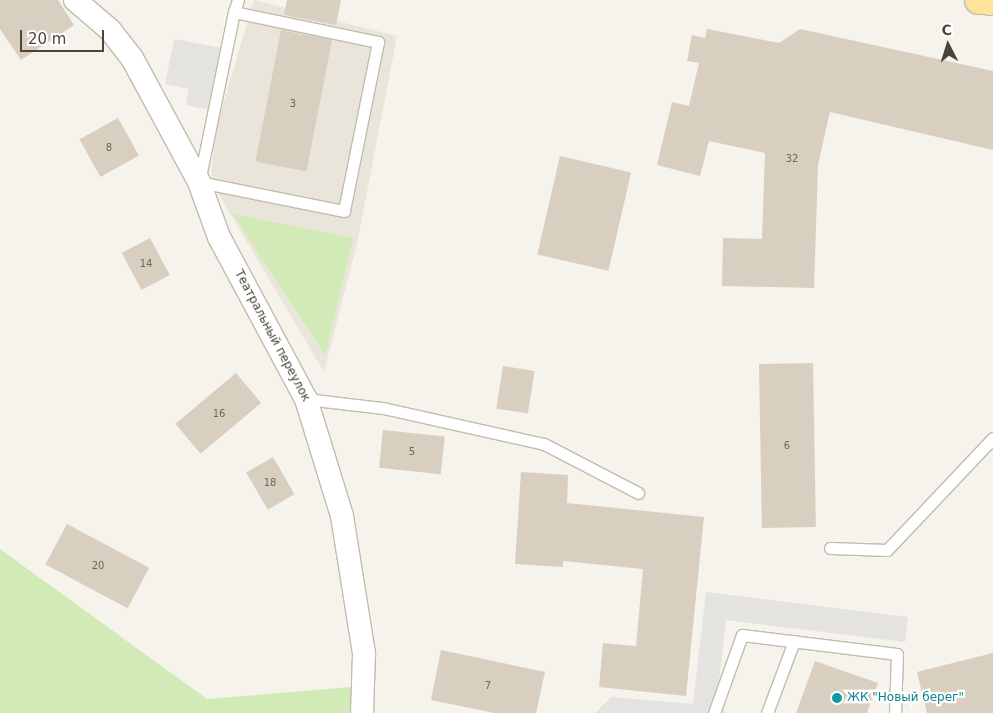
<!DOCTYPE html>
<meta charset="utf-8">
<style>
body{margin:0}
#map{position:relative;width:993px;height:713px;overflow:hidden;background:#f6f3ec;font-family:"DejaVu Sans",sans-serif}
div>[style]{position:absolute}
.residential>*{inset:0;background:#eae5da}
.green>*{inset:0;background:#d2eab5}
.parking>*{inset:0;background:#e5e3e0}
.building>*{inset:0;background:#d8cfc1;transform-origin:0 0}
.roads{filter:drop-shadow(1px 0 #c2bbae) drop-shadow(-1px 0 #c2bbae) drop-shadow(0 1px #c2bbae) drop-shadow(0 -1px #c2bbae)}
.service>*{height:11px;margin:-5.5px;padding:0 5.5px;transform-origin:5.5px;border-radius:5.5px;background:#fff}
.minor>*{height:22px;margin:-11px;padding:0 11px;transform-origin:11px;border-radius:11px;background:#fff}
.primary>*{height:28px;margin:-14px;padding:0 14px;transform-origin:14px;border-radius:14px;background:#ffe39c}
.dots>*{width:14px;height:14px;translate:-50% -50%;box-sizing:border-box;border:2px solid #fff;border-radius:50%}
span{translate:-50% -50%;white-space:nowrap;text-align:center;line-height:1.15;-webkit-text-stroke:4.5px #fff;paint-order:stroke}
.number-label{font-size:10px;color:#6e675b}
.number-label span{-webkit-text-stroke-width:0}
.street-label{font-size:12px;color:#4b4439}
.culture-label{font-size:12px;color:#0d838f}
.left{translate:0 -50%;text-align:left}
.north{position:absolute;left:923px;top:20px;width:50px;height:50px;-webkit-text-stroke:4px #fff;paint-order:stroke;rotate:355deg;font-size:14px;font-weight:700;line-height:20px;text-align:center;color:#4b4439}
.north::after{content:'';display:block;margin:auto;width:18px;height:22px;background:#4b4439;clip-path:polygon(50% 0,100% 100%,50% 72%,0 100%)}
.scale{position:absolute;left:20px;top:30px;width:84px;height:22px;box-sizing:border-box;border:2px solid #4b4439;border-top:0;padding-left:6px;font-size:15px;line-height:18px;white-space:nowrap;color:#4b4439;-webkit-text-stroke:4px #fff;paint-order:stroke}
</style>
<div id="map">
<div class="residential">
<div style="clip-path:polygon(254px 0,397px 36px,357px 244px,324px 372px,211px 181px,215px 132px)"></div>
</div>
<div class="green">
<div style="clip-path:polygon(233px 214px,353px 238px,325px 355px)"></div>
<div style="clip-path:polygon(0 549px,207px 699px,363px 686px,362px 713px,0 713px)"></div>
</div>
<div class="parking">
<div style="clip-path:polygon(174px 39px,222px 48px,209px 110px,186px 105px,189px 89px,165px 84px)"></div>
<div style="clip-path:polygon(706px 592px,908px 617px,905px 642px,726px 620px,716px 708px,728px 713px,595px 713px,611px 697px,693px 704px)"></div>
</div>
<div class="building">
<div style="clip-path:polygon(0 0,58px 0,74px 25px,21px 60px,0 29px)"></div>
<div style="clip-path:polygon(287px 0,341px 0,336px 25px,284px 15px)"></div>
<div style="clip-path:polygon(707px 29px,779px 43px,800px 29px,993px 71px,993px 150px,830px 112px,818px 165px,814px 288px,722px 286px,723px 238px,762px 239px,765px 153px,709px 141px,700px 176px,657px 165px,672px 102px,689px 106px,699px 63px,687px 61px,692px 35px,705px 38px)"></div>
<div style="left:281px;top:30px;width:52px;height:134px;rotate:11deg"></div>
<div style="left:118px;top:118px;width:43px;height:44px;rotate:61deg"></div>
<div style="left:560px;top:156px;width:73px;height:101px;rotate:13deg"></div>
<div style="left:150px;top:238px;width:42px;height:32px;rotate:62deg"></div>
<div style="left:813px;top:363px;width:164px;height:54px;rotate:89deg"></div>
<div style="left:503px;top:366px;width:32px;height:43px;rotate:9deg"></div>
<div style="left:236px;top:373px;width:39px;height:79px;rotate:50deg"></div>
<div style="left:383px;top:430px;width:62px;height:38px;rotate:6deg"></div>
<div style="left:273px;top:457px;width:43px;height:31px;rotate:60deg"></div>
<div style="clip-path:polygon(521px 472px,568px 475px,567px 503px,704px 517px,686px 696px,599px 687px,603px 643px,636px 646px,643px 569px,563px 561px,563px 567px,515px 564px)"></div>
<div style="left:67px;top:524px;width:93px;height:46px;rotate:28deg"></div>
<div style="clip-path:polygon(441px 650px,545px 672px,536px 713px,494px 713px,431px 700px)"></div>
<div style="clip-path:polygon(993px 653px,993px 713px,927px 713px,917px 672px)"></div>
<div style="clip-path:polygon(815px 661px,878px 683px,867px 713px,796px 713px)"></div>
</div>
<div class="roads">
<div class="service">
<div style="left:234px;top:12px;width:147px;rotate:11.8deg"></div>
<div style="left:378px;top:42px;width:172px;rotate:101.4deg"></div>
<div style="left:344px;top:211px;width:148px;rotate:-168.7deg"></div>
<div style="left:199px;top:182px;width:174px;rotate:-78.4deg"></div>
<div style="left:234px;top:12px;width:13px;rotate:-72deg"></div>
<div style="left:306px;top:399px;width:78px;rotate:6.7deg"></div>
<div style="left:383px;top:408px;width:165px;rotate:12.6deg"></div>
<div style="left:544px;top:444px;width:106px;rotate:27.5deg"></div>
<div style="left:830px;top:548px;width:57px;rotate:2deg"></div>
<div style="left:887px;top:550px;width:154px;rotate:-46.6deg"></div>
<div style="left:714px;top:713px;width:83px;rotate:-70.3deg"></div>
<div style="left:742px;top:635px;width:156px;rotate:7deg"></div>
<div style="left:897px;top:654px;width:59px;rotate:91.9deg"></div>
<div style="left:767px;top:713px;width:77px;rotate:-69.4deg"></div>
</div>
<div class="minor">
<div style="left:75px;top:0;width:46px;rotate:40.6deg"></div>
<div style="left:110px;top:30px;width:36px;rotate:52deg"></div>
<div style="left:132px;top:58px;width:141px;rotate:61.6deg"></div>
<div style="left:199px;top:182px;width:59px;rotate:70deg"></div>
<div style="left:219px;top:237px;width:184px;rotate:61.8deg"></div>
<div style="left:306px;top:399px;width:122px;rotate:72.9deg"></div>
<div style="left:342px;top:516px;width:140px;rotate:80.9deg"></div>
<div style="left:364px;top:654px;width:59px;rotate:91.9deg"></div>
</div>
<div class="primary">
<div style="left:979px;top:0;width:14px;rotate:4deg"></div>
</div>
</div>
<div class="dots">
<div style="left:837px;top:698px;background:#0f9aa8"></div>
</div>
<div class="number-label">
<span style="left:293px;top:104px">3</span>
<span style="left:109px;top:148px">8</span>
<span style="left:792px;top:159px">32</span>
<span style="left:146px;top:264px">14</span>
<span style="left:219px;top:414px">16</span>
<span style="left:787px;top:446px">6</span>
<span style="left:412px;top:452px">5</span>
<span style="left:270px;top:483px">18</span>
<span style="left:98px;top:566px">20</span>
<span style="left:488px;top:686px">7</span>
</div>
<div class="street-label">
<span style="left:272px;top:336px;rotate:62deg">Театральный переулок</span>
</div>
<div class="culture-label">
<span class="left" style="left:847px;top:698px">ЖК "Новый берег"</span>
</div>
<div class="north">С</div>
<div class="scale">20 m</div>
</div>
